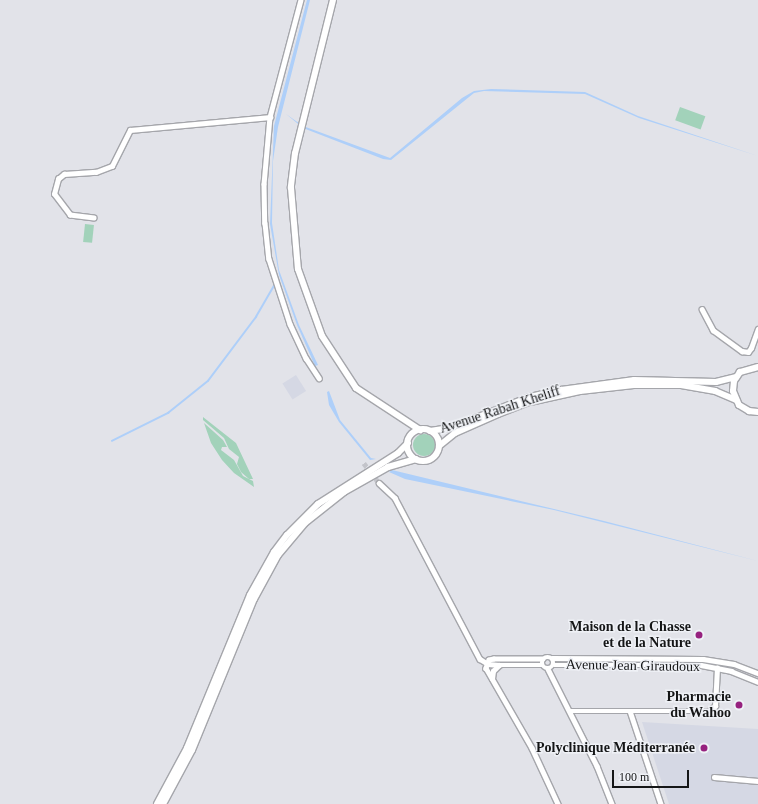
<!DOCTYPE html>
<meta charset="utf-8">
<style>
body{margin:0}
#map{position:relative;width:758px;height:804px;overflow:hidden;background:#e2e3e9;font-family:"Times New Roman",serif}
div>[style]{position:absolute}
.built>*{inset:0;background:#d5d8e4;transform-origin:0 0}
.green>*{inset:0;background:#a2d2ba;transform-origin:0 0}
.round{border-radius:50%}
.water>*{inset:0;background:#aecff9}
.stream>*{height:1.5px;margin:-0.75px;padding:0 0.75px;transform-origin:0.75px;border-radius:0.75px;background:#aecff9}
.minor-tunnel>*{height:4.5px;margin-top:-2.25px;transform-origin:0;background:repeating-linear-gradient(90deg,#c3c4ca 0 4.5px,transparent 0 6.5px)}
.roads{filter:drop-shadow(1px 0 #a5a6ab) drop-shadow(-1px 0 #a5a6ab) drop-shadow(0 1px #a5a6ab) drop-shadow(0 -1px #a5a6ab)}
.minor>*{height:4.5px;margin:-2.25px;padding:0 2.25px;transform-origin:2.25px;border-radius:2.25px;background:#fff}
.minor>.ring{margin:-2.25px;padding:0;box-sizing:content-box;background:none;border:4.5px solid #fff;border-radius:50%}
.secondary>*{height:6px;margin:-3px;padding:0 3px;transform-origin:3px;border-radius:3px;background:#fff}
.secondary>.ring{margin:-3px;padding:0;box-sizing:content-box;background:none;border:6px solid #fff;border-radius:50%}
.dots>*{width:11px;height:11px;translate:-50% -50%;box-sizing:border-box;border:2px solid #eff1f6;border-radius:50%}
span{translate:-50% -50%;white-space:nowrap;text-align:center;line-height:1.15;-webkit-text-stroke:3px #eff1f6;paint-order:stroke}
.street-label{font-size:14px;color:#151617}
.poi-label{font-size:14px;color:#151617;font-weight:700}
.right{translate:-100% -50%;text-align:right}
.scale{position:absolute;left:612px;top:770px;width:77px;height:18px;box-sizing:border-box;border:2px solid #151617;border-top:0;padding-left:5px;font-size:12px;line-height:14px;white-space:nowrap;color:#151617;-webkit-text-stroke:3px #eff1f6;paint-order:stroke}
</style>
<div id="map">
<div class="built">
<div style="left:296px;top:375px;width:19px;height:16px;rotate:58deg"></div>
<div style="clip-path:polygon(642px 722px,758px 729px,758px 804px,669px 804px)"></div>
</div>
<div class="green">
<div style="left:680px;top:107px;width:27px;height:14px;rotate:20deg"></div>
<div style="left:85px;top:224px;width:9px;height:18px;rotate:6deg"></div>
<div style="clip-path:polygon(203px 417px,236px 443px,253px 479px,249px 479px,241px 472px,237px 464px,239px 457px,229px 449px,224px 438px,203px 420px)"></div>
<div style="clip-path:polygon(204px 423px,223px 440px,227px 447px,222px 447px,221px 450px,234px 460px,243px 476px,253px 481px,254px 487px,234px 473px,222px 460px,211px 443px)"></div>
<div class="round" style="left:413px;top:434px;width:22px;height:22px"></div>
</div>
<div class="water">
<div style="clip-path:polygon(307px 0,310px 0,278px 127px,273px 161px,272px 223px,279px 270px,299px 325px,318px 365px,315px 366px,297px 325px,279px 275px,270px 224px,274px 126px)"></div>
<div style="clip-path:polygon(491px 89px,585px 92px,638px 116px,758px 156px,639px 118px,585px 94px,484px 91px,474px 93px,391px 160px,383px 159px,303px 128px,286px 114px,303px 126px,390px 158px,462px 98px,474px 91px)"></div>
<div style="clip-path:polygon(329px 391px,340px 420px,371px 458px,376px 459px,370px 460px,339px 422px,329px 405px,327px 392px)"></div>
<div style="clip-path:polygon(392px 470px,604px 521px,758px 561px,554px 510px,405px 479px,389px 472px)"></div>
</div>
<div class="stream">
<div style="left:112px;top:441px;width:63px;rotate:-26.6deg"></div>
<div style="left:168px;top:413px;width:51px;rotate:-38.7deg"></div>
<div style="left:208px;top:381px;width:80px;rotate:-53.1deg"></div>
<div style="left:256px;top:317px;width:38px;rotate:-60deg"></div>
</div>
<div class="minor-tunnel">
<div style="left:364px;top:463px;width:25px;rotate:53deg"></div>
</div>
<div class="roads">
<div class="minor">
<div style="left:301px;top:0;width:121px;rotate:104.8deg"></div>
<div style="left:270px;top:117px;width:67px;rotate:95.1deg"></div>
<div style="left:264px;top:184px;width:39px;rotate:89deg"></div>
<div style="left:265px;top:223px;width:36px;rotate:84deg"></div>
<div style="left:269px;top:259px;width:68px;rotate:72.1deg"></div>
<div style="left:290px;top:324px;width:38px;rotate:65deg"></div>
<div style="left:306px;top:358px;width:24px;rotate:57deg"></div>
<div style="left:94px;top:218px;width:24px;rotate:-173deg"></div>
<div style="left:70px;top:215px;width:26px;rotate:-127deg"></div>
<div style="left:54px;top:194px;width:16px;rotate:-75deg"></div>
<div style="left:58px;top:179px;width:8px;rotate:-40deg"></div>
<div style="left:64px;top:174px;width:32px;rotate:-4deg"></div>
<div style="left:96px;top:172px;width:17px;rotate:-21deg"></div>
<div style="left:112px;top:166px;width:40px;rotate:-63.4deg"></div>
<div style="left:130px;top:130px;width:141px;rotate:-5.3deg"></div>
<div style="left:702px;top:309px;width:24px;rotate:62deg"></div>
<div style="left:713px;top:330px;width:36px;rotate:36deg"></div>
<div style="left:742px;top:351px;width:6px;rotate:9deg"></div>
<div style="left:748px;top:352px;width:5px;rotate:-53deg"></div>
<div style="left:751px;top:348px;width:20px;rotate:-70deg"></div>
<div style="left:379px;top:483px;width:22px;rotate:43deg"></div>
<div style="left:395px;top:498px;width:182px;rotate:62.2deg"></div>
<div style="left:480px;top:659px;width:9px;rotate:32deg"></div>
<div style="left:488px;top:664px;width:11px;rotate:5deg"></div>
<div style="left:499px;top:665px;width:43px"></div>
<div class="ring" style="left:542px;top:657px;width:7.5px;height:7.5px"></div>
<div style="left:552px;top:658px;width:151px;rotate:0.4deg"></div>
<div style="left:703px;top:659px;width:31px;rotate:9deg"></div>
<div style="left:734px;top:664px;width:26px;rotate:21deg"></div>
<div style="left:543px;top:659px;width:49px;rotate:180deg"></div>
<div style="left:494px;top:659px;width:5px;rotate:169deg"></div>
<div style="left:489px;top:660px;width:9px;rotate:111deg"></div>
<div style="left:486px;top:668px;width:92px;rotate:60.1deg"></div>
<div style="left:532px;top:748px;width:62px;rotate:65.1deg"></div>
<div style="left:554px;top:665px;width:147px"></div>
<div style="left:701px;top:665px;width:31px;rotate:11deg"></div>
<div style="left:731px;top:671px;width:29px;rotate:22deg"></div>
<div style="left:548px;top:669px;width:109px;rotate:63.2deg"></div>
<div style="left:597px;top:766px;width:41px;rotate:68.5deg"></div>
<div style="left:492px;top:679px;width:8px;rotate:-83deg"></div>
<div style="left:493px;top:671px;width:8px;rotate:-45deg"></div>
<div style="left:570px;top:711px;width:139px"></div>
<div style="left:709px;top:711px;width:8px;rotate:-40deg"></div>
<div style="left:715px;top:706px;width:38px;rotate:-87deg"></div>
<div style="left:630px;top:711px;width:98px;rotate:71.6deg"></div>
<div style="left:714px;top:777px;width:44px;rotate:5.2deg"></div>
</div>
<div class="secondary">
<div style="left:333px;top:0;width:158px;rotate:103.9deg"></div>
<div style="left:295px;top:153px;width:35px;rotate:97deg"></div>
<div style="left:291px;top:188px;width:81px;rotate:85.1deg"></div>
<div style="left:298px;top:269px;width:71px;rotate:70.3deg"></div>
<div style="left:322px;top:336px;width:62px;rotate:56.8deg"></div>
<div style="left:356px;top:388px;width:77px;rotate:33.3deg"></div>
<div style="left:758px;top:367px;width:19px;rotate:164deg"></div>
<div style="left:740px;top:372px;width:11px;rotate:124deg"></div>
<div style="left:734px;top:381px;width:10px;rotate:96deg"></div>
<div style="left:733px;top:391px;width:15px;rotate:67deg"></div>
<div style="left:739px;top:405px;width:12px;rotate:31deg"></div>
<div style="left:749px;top:411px;width:9px;rotate:6deg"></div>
<div class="ring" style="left:407px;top:429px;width:26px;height:26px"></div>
<div style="left:430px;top:431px;width:20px;rotate:-9deg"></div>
<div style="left:450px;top:428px;width:86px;rotate:-21.2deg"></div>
<div style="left:530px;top:397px;width:32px;rotate:-13deg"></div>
<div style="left:561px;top:390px;width:74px;rotate:-7.8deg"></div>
<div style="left:634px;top:380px;width:82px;rotate:1.4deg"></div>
<div style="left:716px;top:382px;width:21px;rotate:-14deg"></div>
<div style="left:439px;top:446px;width:21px;rotate:-39deg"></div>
<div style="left:455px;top:433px;width:47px;rotate:-23.8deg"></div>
<div style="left:498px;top:414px;width:34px;rotate:-21deg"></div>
<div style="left:530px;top:402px;width:51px;rotate:-12.4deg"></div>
<div style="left:580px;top:391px;width:54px;rotate:-6.3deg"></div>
<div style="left:634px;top:385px;width:47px"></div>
<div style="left:681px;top:385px;width:35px;rotate:10deg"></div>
<div style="left:715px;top:391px;width:23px;rotate:23deg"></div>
<div style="left:157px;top:804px;width:64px;rotate:-61.8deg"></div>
<div style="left:187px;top:748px;width:165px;rotate:-67.6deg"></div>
<div style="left:250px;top:595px;width:49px;rotate:-60.8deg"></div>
<div style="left:274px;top:552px;width:21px;rotate:-53deg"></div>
<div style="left:287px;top:535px;width:44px;rotate:-45deg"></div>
<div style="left:318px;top:504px;width:95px;rotate:-32.5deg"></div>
<div style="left:398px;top:453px;width:14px;rotate:-45deg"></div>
<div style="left:163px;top:804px;width:61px;rotate:-61.8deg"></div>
<div style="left:192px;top:750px;width:163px;rotate:-67.7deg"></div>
<div style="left:254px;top:599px;width:50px;rotate:-61.4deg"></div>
<div style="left:278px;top:555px;width:42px;rotate:-49.8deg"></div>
<div style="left:305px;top:523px;width:50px;rotate:-38.5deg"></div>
<div style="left:344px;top:492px;width:51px;rotate:-29.6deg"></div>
<div style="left:388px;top:467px;width:29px;rotate:-16deg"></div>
</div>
</div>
<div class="dots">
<div style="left:699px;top:635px;background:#96217e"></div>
<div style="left:739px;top:705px;background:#96217e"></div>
<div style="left:704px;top:748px;background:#96217e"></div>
</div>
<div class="street-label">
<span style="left:500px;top:410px;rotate:-18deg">Avenue Rabah Kheliff</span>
<span style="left:633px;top:666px;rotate:1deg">Avenue Jean Giraudoux</span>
</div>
<div class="poi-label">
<span class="right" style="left:691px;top:635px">Maison de la Chasse<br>et de la Nature</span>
<span class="right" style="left:731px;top:705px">Pharmacie<br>du Wahoo</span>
<span class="right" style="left:695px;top:748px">Polyclinique Méditerranée</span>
</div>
<div class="scale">100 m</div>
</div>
